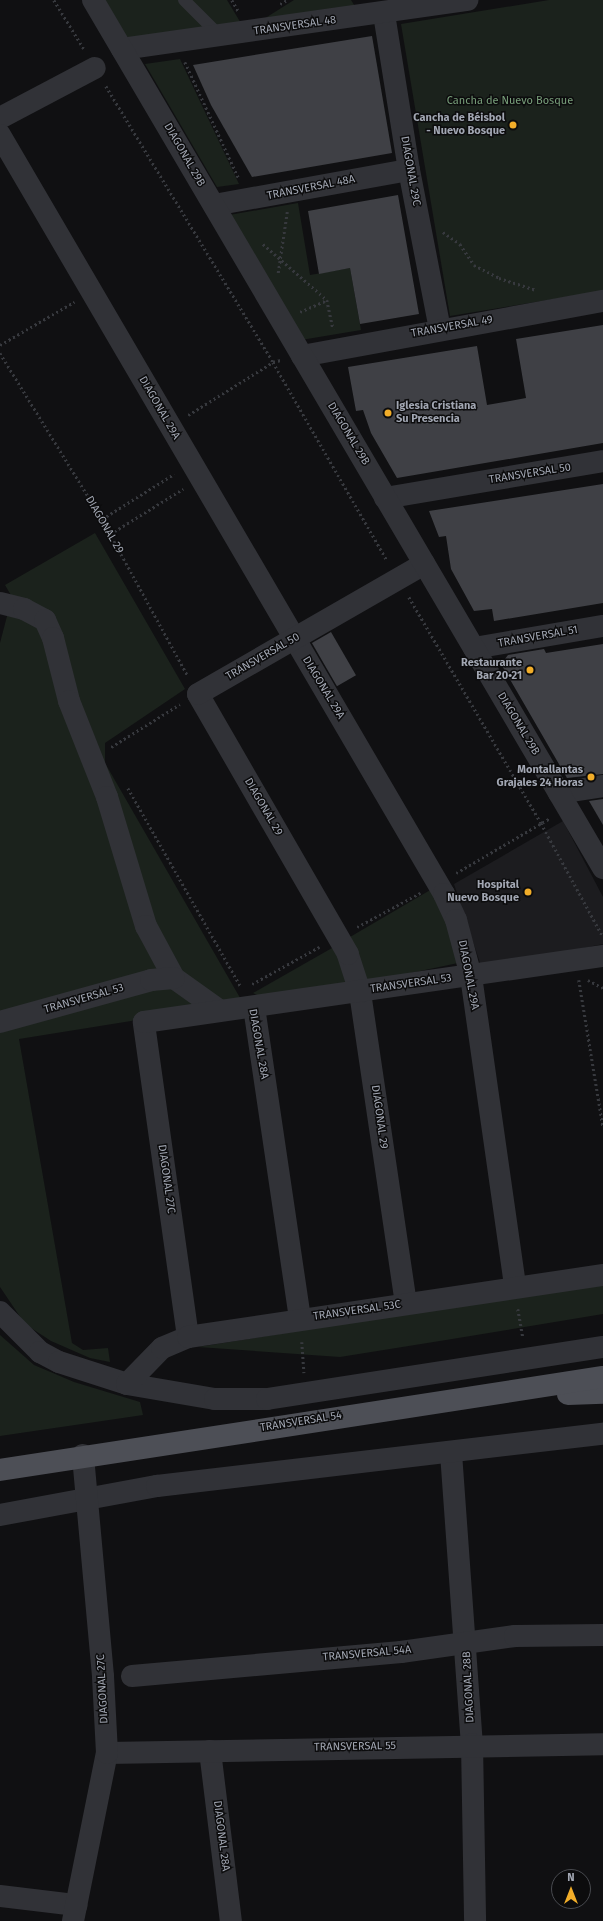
<!DOCTYPE html>
<meta charset="utf-8">
<style>
body{margin:0}
#map{position:relative;width:603px;height:1921px;overflow:hidden;background:#101012;font-family:"Fira Sans",sans-serif}
div>[style]{position:absolute}
.built>*{inset:0;background:#1c1c1f}
.green>*{inset:0;background:#1b221c}
.building>*{inset:0;background:#3f4045;transform-origin:0 0}
.path>*{height:2.5px;margin-top:-1.25px;transform-origin:0;background:repeating-linear-gradient(90deg,#37393e 0 2px,transparent 0 5px)}
.service>*{height:12px;margin:-6px;padding:0 6px;transform-origin:6px;border-radius:6px;background:#313237}
.minor>*{height:22px;margin:-11px;padding:0 11px;transform-origin:11px;border-radius:11px;background:#313237}
.tertiary>*{height:22px;margin:-11px;padding:0 11px;transform-origin:11px;border-radius:11px;background:#313237}
.primary>*{height:22px;margin:-11px;padding:0 11px;transform-origin:11px;border-radius:11px;background:#4d4f56}
.dots>*{width:11px;height:11px;translate:-50% -50%;box-sizing:border-box;border:2px solid #0c0c0d;border-radius:50%}
span{translate:-50% -50%;white-space:nowrap;text-align:center;line-height:1.15;-webkit-text-stroke:3px #0c0c0d;paint-order:stroke}
.street-label{font-size:11px;color:#a2a7b3}
.park-label{font-size:11px;color:#789e7a}
.poi-label{font-size:11px;color:#a2a7b3;font-weight:700}
.right{translate:-100% -50%;text-align:right}
.left{translate:0 -50%;text-align:left}
.north{position:absolute;left:551px;top:1869px;width:40px;height:40px;box-sizing:border-box;background:#0c0c0d;border:1px solid #484a4f;border-radius:50%;rotate:0deg;font-size:11px;font-weight:700;line-height:16px;text-align:center;color:#a2a7b3}
.north::after{content:'';display:block;margin:auto;width:14px;height:18px;background:#f1ad29;clip-path:polygon(50% 0,100% 100%,50% 72%,0 100%)}
</style>
<div id="map">
<div class="built">
<div style="clip-path:polygon(563px 821px,603px 897px,603px 944px,482px 969px,454px 884px)"></div>
</div>
<div class="green">
<div style="clip-path:polygon(105px 0,227px 0,242px 25px,129px 41px)"></div>
<div style="clip-path:polygon(294px 0,351px 0,356px 8px,259px 22px)"></div>
<div style="clip-path:polygon(549px 0,603px 0,603px 291px,450px 316px,401px 24px)"></div>
<div style="clip-path:polygon(180px 59px,239px 184px,217px 187px,145px 64px)"></div>
<div style="clip-path:polygon(298px 203px,310px 275px,350px 268px,361px 330px,301px 340px,229px 215px)"></div>
<div style="clip-path:polygon(95px 533px,185px 689px,105px 743px,105px 763px,243px 1003px,19px 1039px,72px 1343px,83px 1350px,108px 1348px,110px 1362px,90px 1358px,51px 1341px,25px 1324px,0 1287px,0 643px,12px 597px,5px 585px)"></div>
<div style="clip-path:polygon(432px 889px,455px 932px,458px 963px,368px 982px,350px 937px)"></div>
<div style="clip-path:polygon(332px 948px,342px 958px,347px 986px,266px 999px,253px 993px)"></div>
<div style="clip-path:polygon(603px 1282px,603px 1314px,446px 1340px,340px 1357px,198px 1347px)"></div>
<div style="clip-path:polygon(0 1335px,34px 1365px,74px 1382px,140px 1402px,143px 1415px,0 1436px)"></div>
</div>
<div class="building">
<div style="clip-path:polygon(372px 36px,392px 153px,252px 177px,211px 105px,193px 65px)"></div>
<div style="clip-path:polygon(398px 195px,419px 314px,360px 324px,350px 268px,319px 274px,308px 211px)"></div>
<div style="clip-path:polygon(603px 325px,603px 443px,397px 478px,371px 433px,363px 410px,356px 411px,348px 367px,477px 346px,487px 405px,510px 401px,526px 398px,516px 339px)"></div>
<div style="clip-path:polygon(603px 484px,603px 603px,494px 621px,492px 609px,474px 611px,451px 569px,446px 536px,439px 537px,429px 511px)"></div>
<div style="left:331px;top:632px;width:50px;height:22px;rotate:60deg"></div>
<div style="clip-path:polygon(603px 644px,603px 774px,567px 778px,501px 664px,508px 655px,544px 649px,546px 653px)"></div>
<div style="clip-path:polygon(603px 799px,603px 825px,589px 801px)"></div>
</div>
<div class="path">
<div style="left:54px;top:0;width:57px;rotate:58.5deg"></div>
<div style="left:232px;top:0;width:14px;rotate:60deg"></div>
<div style="left:280px;top:4px;width:8px;rotate:-30deg"></div>
<div style="left:185px;top:62px;width:129px;rotate:65.2deg"></div>
<div style="left:106px;top:86px;width:323px;rotate:58.8deg"></div>
<div style="left:273px;top:362px;width:228px;rotate:60.1deg"></div>
<div style="left:443px;top:232px;width:21px;rotate:35deg"></div>
<div style="left:460px;top:244px;width:25px;rotate:56deg"></div>
<div style="left:474px;top:265px;width:28px;rotate:27deg"></div>
<div style="left:499px;top:278px;width:39px;rotate:18deg"></div>
<div style="left:263px;top:244px;width:85px;rotate:41.2deg"></div>
<div style="left:327px;top:300px;width:30px;rotate:78deg"></div>
<div style="left:278px;top:273px;width:62px;rotate:-81.6deg"></div>
<div style="left:300px;top:312px;width:30px;rotate:-24deg"></div>
<div style="left:0;top:345px;width:86px;rotate:-30.2deg"></div>
<div style="left:0;top:353px;width:195px;rotate:58.4deg"></div>
<div style="left:102px;top:519px;width:179px;rotate:61.3deg"></div>
<div style="left:188px;top:415px;width:100px;rotate:-31.9deg"></div>
<div style="left:273px;top:362px;width:8px;rotate:-14deg"></div>
<div style="left:102px;top:519px;width:85px;rotate:-32deg"></div>
<div style="left:110px;top:534px;width:86px;rotate:-31.7deg"></div>
<div style="left:409px;top:597px;width:262px;rotate:59.7deg"></div>
<div style="left:541px;top:823px;width:128px;rotate:61.4deg"></div>
<div style="left:111px;top:747px;width:81px;rotate:-31.9deg"></div>
<div style="left:128px;top:788px;width:229px;rotate:60.4deg"></div>
<div style="left:456px;top:873px;width:109px;rotate:-30.3deg"></div>
<div style="left:357px;top:927px;width:72px;rotate:-28.4deg"></div>
<div style="left:579px;top:980px;width:149px;rotate:80.7deg"></div>
<div style="left:588px;top:980px;width:17px;rotate:28deg"></div>
<div style="left:252px;top:984px;width:77px;rotate:-28.9deg"></div>
<div style="left:518px;top:1309px;width:29px;rotate:80deg"></div>
<div style="left:302px;top:1342px;width:31px;rotate:86deg"></div>
</div>
<div class="service">
<div style="left:184px;top:0;width:51px;rotate:45deg"></div>
</div>
<div class="minor">
<div style="left:384px;top:14px;width:158px;rotate:80.9deg"></div>
<div style="left:409px;top:170px;width:162px;rotate:79deg"></div>
<div style="left:122px;top:49px;width:349px;rotate:-8.1deg"></div>
<div style="left:0;top:118px;width:107px;rotate:-27.8deg"></div>
<div style="left:0;top:135px;width:879px;rotate:59.67deg"></div>
<div style="left:444px;top:894px;width:29px;rotate:65deg"></div>
<div style="left:456px;top:920px;width:58px;rotate:75deg"></div>
<div style="left:471px;top:976px;width:314px;rotate:81.9deg"></div>
<div style="left:214px;top:205px;width:198px;rotate:-10.2deg"></div>
<div style="left:302px;top:356px;width:306px;rotate:-10.4deg"></div>
<div style="left:385px;top:498px;width:221px;rotate:-9.6deg"></div>
<div style="left:0;top:603px;width:25px;rotate:14deg"></div>
<div style="left:24px;top:609px;width:24px;rotate:28deg"></div>
<div style="left:45px;top:620px;width:20px;rotate:66deg"></div>
<div style="left:53px;top:638px;width:65px;rotate:75.7deg"></div>
<div style="left:69px;top:701px;width:103px;rotate:68.4deg"></div>
<div style="left:107px;top:797px;width:135px;rotate:73.2deg"></div>
<div style="left:146px;top:926px;width:59px;rotate:61.7deg"></div>
<div style="left:174px;top:978px;width:55px;rotate:35.4deg"></div>
<div style="left:474px;top:648px;width:131px;rotate:-9.7deg"></div>
<div style="left:559px;top:793px;width:45px;rotate:-9deg"></div>
<div style="left:254px;top:1007px;width:315px;rotate:81.6deg"></div>
<div style="left:0;top:1022px;width:157px;rotate:-15.5deg"></div>
<div style="left:151px;top:980px;width:23px;rotate:-5deg"></div>
<div style="left:406px;top:1304px;width:315px;rotate:-98.4deg"></div>
<div style="left:360px;top:992px;width:40px;rotate:-108deg"></div>
<div style="left:348px;top:954px;width:300px;rotate:-120deg"></div>
<div style="left:198px;top:694px;width:261px;rotate:-29.9deg"></div>
<div style="left:0;top:1312px;width:57px;rotate:45deg"></div>
<div style="left:40px;top:1352px;width:21px;rotate:28deg"></div>
<div style="left:59px;top:1362px;width:71px;rotate:17.9deg"></div>
<div style="left:127px;top:1384px;width:89px;rotate:9.7deg"></div>
<div style="left:215px;top:1399px;width:52px"></div>
<div style="left:267px;top:1399px;width:340px;rotate:-8.8deg"></div>
<div style="left:188px;top:1337px;width:318px;rotate:-98deg"></div>
<div style="left:144px;top:1022px;width:464px;rotate:-8.2deg"></div>
<div style="left:127px;top:1384px;width:50px;rotate:-45.8deg"></div>
<div style="left:162px;top:1348px;width:28px;rotate:-23deg"></div>
<div style="left:188px;top:1337px;width:420px;rotate:-8.5deg"></div>
<div style="left:451px;top:1453px;width:292px;rotate:85.9deg"></div>
<div style="left:472px;top:1744px;width:177px;rotate:89deg"></div>
<div style="left:0;top:1515px;width:160px;rotate:-10.5deg"></div>
<div style="left:157px;top:1486px;width:449px;rotate:-6.7deg"></div>
<div style="left:132px;top:1676px;width:270px;rotate:-5.1deg"></div>
<div style="left:401px;top:1652px;width:115px;rotate:-8deg"></div>
<div style="left:515px;top:1636px;width:88px;rotate:-0.7deg"></div>
<div style="left:210px;top:1751px;width:171px;rotate:83deg"></div>
<div style="left:107px;top:1753px;width:496px;rotate:-1deg"></div>
<div style="left:0;top:1896px;width:77px;rotate:6.8deg"></div>
<div style="left:73px;top:1921px;width:171px;rotate:-78.6deg"></div>
<div style="left:107px;top:1753px;width:77px;rotate:-93deg"></div>
<div style="left:103px;top:1676px;width:222px;rotate:-95.2deg"></div>
</div>
<div class="tertiary">
<div style="left:93px;top:0;width:1007px;rotate:59.56deg"></div>
</div>
<div class="primary">
<div style="left:568px;top:1394px;width:35px;rotate:-2deg"></div>
<div style="left:0;top:1470px;width:610px;rotate:-8.77deg"></div>
</div>
<div class="dots">
<div style="left:513px;top:125px;background:#f1ad29"></div>
<div style="left:388px;top:413px;background:#f1ad29"></div>
<div style="left:530px;top:670px;background:#f1ad29"></div>
<div style="left:591px;top:777px;background:#f1ad29"></div>
<div style="left:528px;top:892px;background:#f1ad29"></div>
</div>
<div class="street-label">
<span style="left:295px;top:26px;rotate:-8deg">TRANSVERSAL 48</span>
<span style="left:184px;top:155px;rotate:60deg">DIAGONAL 29B</span>
<span style="left:410px;top:171px;rotate:80deg">DIAGONAL 29C</span>
<span style="left:311px;top:188px;rotate:-11deg">TRANSVERSAL 48A</span>
<span style="left:452px;top:327px;rotate:-10deg">TRANSVERSAL 49</span>
<span style="left:159px;top:408px;rotate:60deg">DIAGONAL 29A</span>
<span style="left:348px;top:434px;rotate:59deg">DIAGONAL 29B</span>
<span style="left:530px;top:474px;rotate:-9deg">TRANSVERSAL 50</span>
<span style="left:104px;top:525px;rotate:60deg">DIAGONAL 29</span>
<span style="left:538px;top:637px;rotate:-10deg">TRANSVERSAL 51</span>
<span style="left:263px;top:657px;rotate:-30deg">TRANSVERSAL 50</span>
<span style="left:323px;top:688px;rotate:59deg">DIAGONAL 29A</span>
<span style="left:518px;top:724px;rotate:59deg">DIAGONAL 29B</span>
<span style="left:263px;top:807px;rotate:60deg">DIAGONAL 29</span>
<span style="left:468px;top:975px;rotate:79deg">DIAGONAL 29A</span>
<span style="left:411px;top:984px;rotate:-8deg">TRANSVERSAL 53</span>
<span style="left:84px;top:999px;rotate:-16deg">TRANSVERSAL 53</span>
<span style="left:258px;top:1044px;rotate:80deg">DIAGONAL 28A</span>
<span style="left:379px;top:1117px;rotate:82deg">DIAGONAL 29</span>
<span style="left:166px;top:1179px;rotate:82deg">DIAGONAL 27C</span>
<span style="left:357px;top:1311px;rotate:-8deg">TRANSVERSAL 53C</span>
<span style="left:301px;top:1422px;rotate:-9deg">TRANSVERSAL 54</span>
<span style="left:367px;top:1654px;rotate:-5deg">TRANSVERSAL 54A</span>
<span style="left:469px;top:1687px;rotate:-93deg">DIAGONAL 28B</span>
<span style="left:103px;top:1689px;rotate:-93deg">DIAGONAL 27C</span>
<span style="left:355px;top:1747px;rotate:-1deg">TRANSVERSAL 55</span>
<span style="left:221px;top:1836px;rotate:83deg">DIAGONAL 28A</span>
</div>
<div class="park-label">
<span style="left:510px;top:101px">Cancha de Nuevo Bosque</span>
</div>
<div class="poi-label">
<span class="right" style="left:505px;top:125px">Cancha de Béisbol<br>- Nuevo Bosque</span>
<span class="left" style="left:396px;top:413px">Iglesia Cristiana<br>Su Presencia</span>
<span class="right" style="left:522px;top:670px">Restaurante<br>Bar 20•21</span>
<span class="right" style="left:583px;top:777px">Montallantas<br>Grajales 24 Horas</span>
<span class="right" style="left:519px;top:892px">Hospital<br>Nuevo Bosque</span>
</div>
<div class="north">N</div>
</div>
